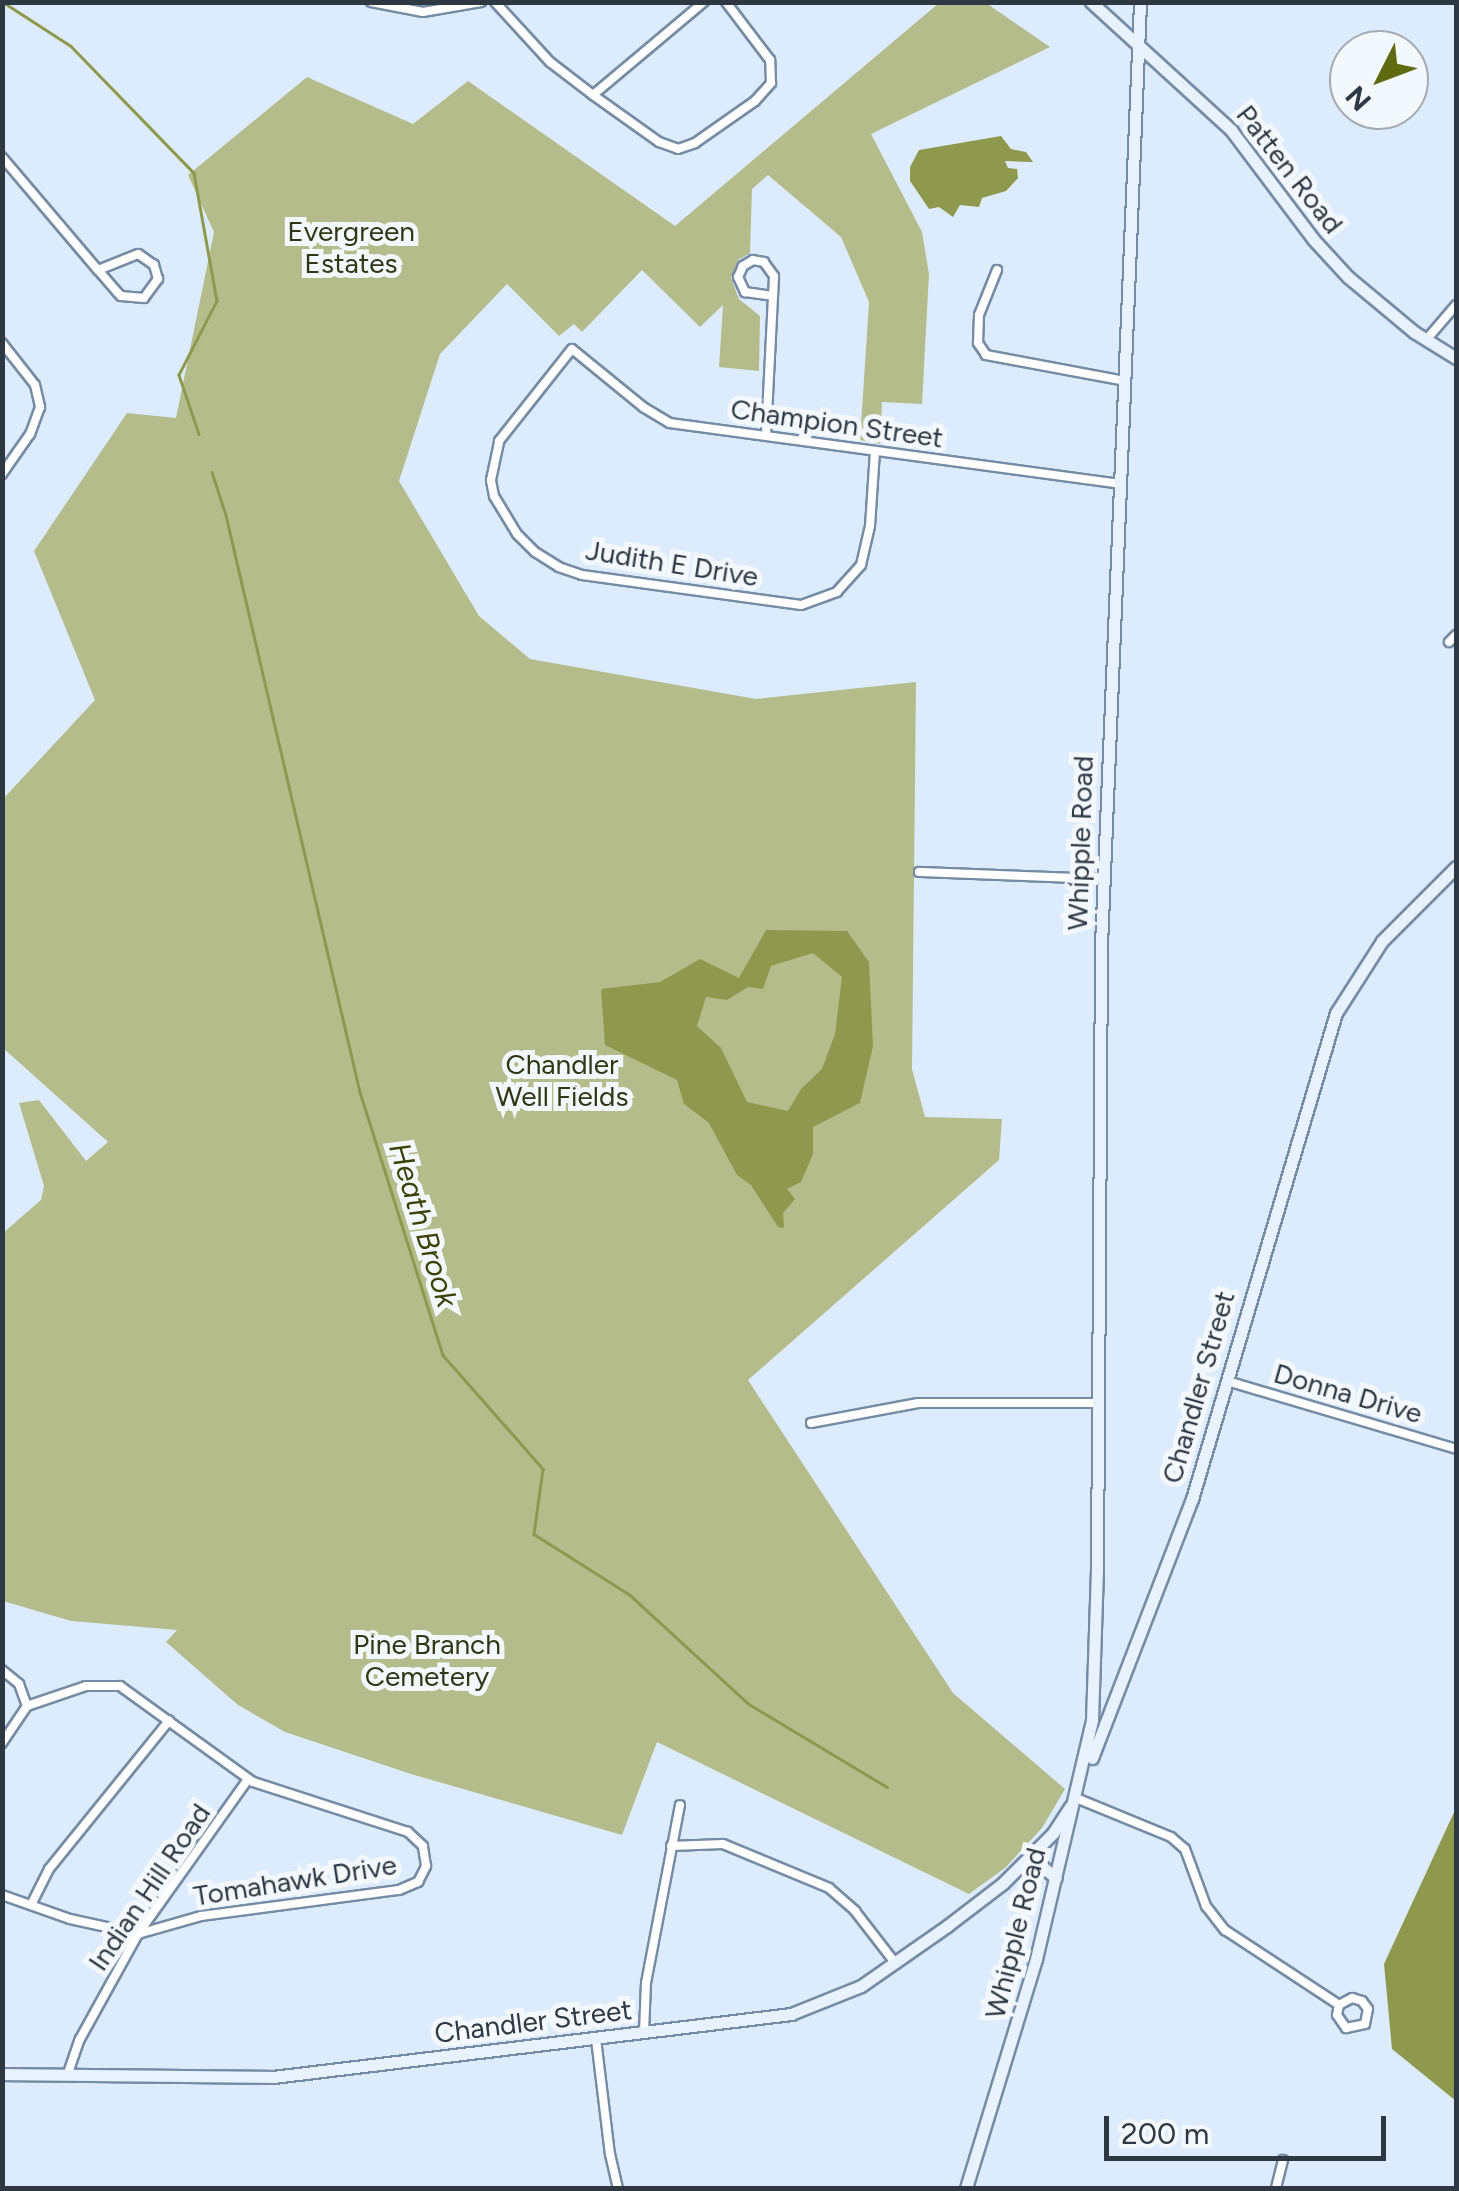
<!DOCTYPE html>
<style>
body{margin:0}
#map{position:relative;width:1459px;height:2191px;overflow:hidden;background:#ddecfc;font-family:Figtree,sans-serif}
div>[style]{position:absolute}
.green>*{inset:0;background:#b4bc8c}
.water>*{inset:0;background:#8e994e}
.stream>*{height:2.5px;margin:-1.25px;padding:0 1.25px;transform-origin:1.25px;border-radius:1.25px;background:#8e994e}
.roads{filter:drop-shadow(2px 0 #758ca4) drop-shadow(-2px 0 #758ca4) drop-shadow(0 2px #758ca4) drop-shadow(0 -2px #758ca4)}
.street>*{height:8px;margin:-4px;padding:0 4px;transform-origin:4px;border-radius:4px;background:#fff}
.secondary>*{height:11px;margin:-5.5px;padding:0 5.5px;transform-origin:5.5px;border-radius:5.5px;background:#e8f2fc}
span{translate:-50% -50%;white-space:nowrap;text-align:center;line-height:1.15;-webkit-text-stroke:10px #f3f8fd;paint-order:stroke}
.street-label{font-size:28px;color:#2e3842}
.park-label{font-size:28px;color:#313615}
.water-label{font-size:30px;color:#3c4207;font-style:italic}
.frame{position:absolute;inset:0;border:5px solid #2e3842;pointer-events:none}
.north{position:absolute;left:1329px;top:30px;width:100px;height:100px;box-sizing:border-box;background:#f3f8fd;border:2px solid #a4abb2;border-radius:50%;rotate:228deg;font-size:28px;font-weight:700;line-height:40px;text-align:center;color:#2e3842}
.north::after{content:'';display:block;margin:auto;width:35px;height:45px;background:#606a10;clip-path:polygon(50% 0,100% 100%,50% 72%,0 100%)}
.scale{position:absolute;left:1104px;top:2116px;width:282px;height:45px;box-sizing:border-box;border:5px solid #2e3842;border-top:0;padding-left:12px;font-size:30px;line-height:35px;white-space:nowrap;color:#2e3842;-webkit-text-stroke:8px #f3f8fd;paint-order:stroke}
</style>
<div id="map">
<div class="green">
<div style="clip-path:polygon(939px 3px,986px 3px,1050px 47px,871px 134px,922px 232px,929px 274px,922px 404px,882px 402px,880px 444px,860px 440px,869px 302px,841px 237px,768px 175px,752px 189px,750px 253px,738px 260px,731px 278px,739px 299px,760px 316px,759px 371px,719px 367px,723px 305px,700px 327px,642px 270px,582px 332px,574px 324px,559px 336px,507px 284px,440px 354px,399px 481px,479px 616px,530px 659px,756px 699px,916px 682px,912px 1069px,925px 1117px,1002px 1119px,999px 1160px,748px 1380px,953px 1693px,1065px 1789px,1042px 1828px,1005px 1868px,969px 1894px,657px 1742px,622px 1835px,411px 1774px,285px 1732px,238px 1705px,166px 1642px,177px 1630px,71px 1621px,3px 1601px,3px 1233px,41px 1200px,44px 1186px,19px 1103px,39px 1100px,86px 1161px,108px 1142px,3px 1048px,3px 799px,95px 700px,34px 551px,127px 413px,176px 418px,214px 232px,188px 175px,307px 77px,413px 124px,468px 81px,675px 226px)"></div>
</div>
<div class="water">
<div style="clip-path:polygon(1001px 136px,1011px 149px,1026px 152px,1033px 162px,1005px 161px,1008px 168px,1017px 169px,1018px 178px,1006px 191px,982px 198px,979px 207px,960px 205px,953px 217px,939px 207px,929px 209px,910px 181px,910px 167px,919px 150px)"></div>
<div style="clip-path:polygon(evenodd,766px 930px,847px 931px,869px 962px,873px 1046px,860px 1103px,813px 1127px,813px 1154px,801px 1182px,787px 1189px,795px 1199px,783px 1213px,784px 1228px,778px 1227px,751px 1185px,737px 1175px,709px 1123px,684px 1104px,677px 1080px,605px 1045px,601px 989px,660px 982px,700px 959px,739px 978px,766px 930px,813px 953px,842px 977px,835px 1034px,822px 1069px,801px 1089px,788px 1111px,747px 1102px,721px 1048px,697px 1026px,706px 997px,727px 1000px,748px 987px,763px 989px,771px 966px,813px 953px)"></div>
<div style="clip-path:polygon(1456px 1808px,1456px 2101px,1392px 2049px,1384px 1964px)"></div>
</div>
<div class="stream">
<div style="left:3px;top:2px;width:81px;rotate:32.9deg"></div>
<div style="left:71px;top:46px;width:177px;rotate:45.9deg"></div>
<div style="left:194px;top:173px;width:130px;rotate:79.8deg"></div>
<div style="left:217px;top:301px;width:83px;rotate:117.2deg"></div>
<div style="left:179px;top:375px;width:62px;rotate:71.3deg"></div>
<div style="left:212px;top:472px;width:45px;rotate:72deg"></div>
<div style="left:226px;top:515px;width:592px;rotate:76.93deg"></div>
<div style="left:360px;top:1092px;width:276px;rotate:72.5deg"></div>
<div style="left:443px;top:1355px;width:152px;rotate:48.7deg"></div>
<div style="left:543px;top:1469px;width:66px;rotate:97.9deg"></div>
<div style="left:534px;top:1534px;width:114px;rotate:32.4deg"></div>
<div style="left:630px;top:1595px;width:161px;rotate:42.5deg"></div>
<div style="left:749px;top:1704px;width:161px;rotate:31deg"></div>
</div>
<div class="roads">
<div class="street">
<div style="left:371px;top:2px;width:53px;rotate:10.9deg"></div>
<div style="left:423px;top:12px;width:59px;rotate:-9.8deg"></div>
<div style="left:495px;top:2px;width:81px;rotate:47.5deg"></div>
<div style="left:550px;top:62px;width:54px;rotate:37.5deg"></div>
<div style="left:593px;top:95px;width:145px;rotate:-40deg"></div>
<div style="left:593px;top:95px;width:81px;rotate:35.5deg"></div>
<div style="left:659px;top:142px;width:20px;rotate:20deg"></div>
<div style="left:678px;top:149px;width:18px;rotate:-19deg"></div>
<div style="left:695px;top:143px;width:73px;rotate:-35deg"></div>
<div style="left:755px;top:101px;width:24px;rotate:-48deg"></div>
<div style="left:771px;top:83px;width:23px;rotate:-92deg"></div>
<div style="left:770px;top:60px;width:73px;rotate:-127.2deg"></div>
<div style="left:2px;top:157px;width:148px;rotate:49.7deg"></div>
<div style="left:98px;top:270px;width:30px;rotate:49deg"></div>
<div style="left:118px;top:293px;width:4px;rotate:45deg"></div>
<div style="left:121px;top:296px;width:23px;rotate:5deg"></div>
<div style="left:144px;top:298px;width:24px;rotate:-54deg"></div>
<div style="left:158px;top:279px;width:15px;rotate:-106deg"></div>
<div style="left:154px;top:265px;width:19px;rotate:-145deg"></div>
<div style="left:138px;top:254px;width:43px;rotate:158.2deg"></div>
<div style="left:997px;top:270px;width:48px;rotate:111.8deg"></div>
<div style="left:979px;top:315px;width:28px;rotate:92deg"></div>
<div style="left:978px;top:343px;width:14px;rotate:56deg"></div>
<div style="left:986px;top:355px;width:141px;rotate:10.6deg"></div>
<div style="left:1426px;top:340px;width:46px;rotate:-49.4deg"></div>
<div style="left:2px;top:343px;width:53px;rotate:51.8deg"></div>
<div style="left:35px;top:385px;width:23px;rotate:77deg"></div>
<div style="left:40px;top:407px;width:29px;rotate:110deg"></div>
<div style="left:30px;top:434px;width:49px;rotate:125deg"></div>
<div style="left:766px;top:435px;width:159px;rotate:-87.1deg"></div>
<div style="left:774px;top:276px;width:17px;rotate:-126deg"></div>
<div style="left:764px;top:262px;width:11px;rotate:-170deg"></div>
<div style="left:753px;top:260px;width:12px;rotate:149deg"></div>
<div style="left:743px;top:266px;width:12px;rotate:114deg"></div>
<div style="left:738px;top:277px;width:17px;rotate:65deg"></div>
<div style="left:745px;top:292px;width:28px;rotate:8deg"></div>
<div style="left:875px;top:451px;width:75px;rotate:93.8deg"></div>
<div style="left:870px;top:526px;width:40px;rotate:103deg"></div>
<div style="left:861px;top:565px;width:36px;rotate:132deg"></div>
<div style="left:837px;top:592px;width:38px;rotate:160deg"></div>
<div style="left:801px;top:605px;width:221px;rotate:-172.2deg"></div>
<div style="left:582px;top:575px;width:24px;rotate:-161deg"></div>
<div style="left:559px;top:567px;width:28px;rotate:-148deg"></div>
<div style="left:535px;top:552px;width:25px;rotate:-135deg"></div>
<div style="left:517px;top:534px;width:44px;rotate:-121.2deg"></div>
<div style="left:494px;top:496px;width:16px;rotate:-101deg"></div>
<div style="left:491px;top:480px;width:40px;rotate:-78deg"></div>
<div style="left:499px;top:441px;width:117px;rotate:-51.6deg"></div>
<div style="left:572px;top:349px;width:92px;rotate:39.2deg"></div>
<div style="left:643px;top:407px;width:31px;rotate:31deg"></div>
<div style="left:670px;top:423px;width:454px;rotate:7.7deg"></div>
<div style="left:1449px;top:642px;width:10px;rotate:-45deg"></div>
<div style="left:919px;top:872px;width:185px;rotate:2.2deg"></div>
<div style="left:1227px;top:1381px;width:239px;rotate:16.5deg"></div>
<div style="left:811px;top:1423px;width:109px;rotate:-10.6deg"></div>
<div style="left:918px;top:1403px;width:181px"></div>
<div style="left:2px;top:1670px;width:22px;rotate:39deg"></div>
<div style="left:19px;top:1684px;width:23px;rotate:70deg"></div>
<div style="left:27px;top:1706px;width:45px;rotate:124deg"></div>
<div style="left:1076px;top:1798px;width:103px;rotate:22.3deg"></div>
<div style="left:1171px;top:1837px;width:18px;rotate:41deg"></div>
<div style="left:1185px;top:1849px;width:61px;rotate:69.8deg"></div>
<div style="left:1206px;top:1906px;width:31px;rotate:52deg"></div>
<div style="left:1225px;top:1930px;width:136px;rotate:33.3deg"></div>
<div style="left:1339px;top:2005px;width:10px;rotate:101deg"></div>
<div style="left:1337px;top:2015px;width:16px;rotate:55deg"></div>
<div style="left:1346px;top:2028px;width:19px;rotate:-12deg"></div>
<div style="left:1365px;top:2024px;width:15px;rotate:-79deg"></div>
<div style="left:1368px;top:2009px;width:10px;rotate:-127deg"></div>
<div style="left:1362px;top:2001px;width:10px;rotate:-163deg"></div>
<div style="left:1352px;top:1998px;width:15px;rotate:152deg"></div>
<div style="left:671px;top:1846px;width:52px;rotate:-2.2deg"></div>
<div style="left:723px;top:1844px;width:115px;rotate:22.5deg"></div>
<div style="left:829px;top:1888px;width:35px;rotate:41deg"></div>
<div style="left:855px;top:1911px;width:67px;rotate:52.3deg"></div>
<div style="left:2px;top:1895px;width:72px;rotate:19.4deg"></div>
<div style="left:70px;top:1919px;width:70px;rotate:12.4deg"></div>
<div style="left:138px;top:1934px;width:66px;rotate:-15.9deg"></div>
<div style="left:201px;top:1916px;width:200px;rotate:-7.5deg"></div>
<div style="left:399px;top:1890px;width:21px;rotate:-23deg"></div>
<div style="left:418px;top:1882px;width:18px;rotate:-63deg"></div>
<div style="left:426px;top:1866px;width:20px;rotate:-99deg"></div>
<div style="left:423px;top:1846px;width:21px;rotate:-137deg"></div>
<div style="left:408px;top:1832px;width:163px;rotate:-162.1deg"></div>
<div style="left:253px;top:1782px;width:164px;rotate:-144.2deg"></div>
<div style="left:120px;top:1686px;width:34px;rotate:180deg"></div>
<div style="left:86px;top:1686px;width:62px;rotate:161.3deg"></div>
<div style="left:31px;top:1905px;width:40px;rotate:-63.4deg"></div>
<div style="left:49px;top:1869px;width:191px;rotate:-51deg"></div>
<div style="left:644px;top:2032px;width:49px;rotate:-87.7deg"></div>
<div style="left:646px;top:1983px;width:181px;rotate:-79.2deg"></div>
<div style="left:596px;top:2039px;width:116px;rotate:83.1deg"></div>
<div style="left:610px;top:2154px;width:35px;rotate:77deg"></div>
<div style="left:67px;top:2076px;width:39px;rotate:-71deg"></div>
<div style="left:80px;top:2039px;width:120px;rotate:-61.1deg"></div>
<div style="left:138px;top:1934px;width:190px;rotate:-54.6deg"></div>
<div style="left:1276px;top:2188px;width:29px;rotate:-76deg"></div>
</div>
<div class="secondary">
<div style="left:1091px;top:2px;width:190px;rotate:42.4deg"></div>
<div style="left:1231px;top:130px;width:136px;rotate:53deg"></div>
<div style="left:1313px;top:239px;width:52px;rotate:47.4deg"></div>
<div style="left:1348px;top:277px;width:86px;rotate:39.8deg"></div>
<div style="left:1414px;top:332px;width:49px;rotate:31.8deg"></div>
<div style="left:1092px;top:1758px;width:278px;rotate:-68.9deg"></div>
<div style="left:1192px;top:1499px;width:507px;rotate:-73.5deg"></div>
<div style="left:1336px;top:1013px;width:85px;rotate:-57.4deg"></div>
<div style="left:1382px;top:941px;width:105px;rotate:-45deg"></div>
<div style="left:1022px;top:1864px;width:16px;rotate:-4deg"></div>
<div style="left:1038px;top:1863px;width:23px;rotate:40deg"></div>
<div style="left:2px;top:2074px;width:271px;rotate:0.6deg"></div>
<div style="left:273px;top:2077px;width:522px;rotate:-6.93deg"></div>
<div style="left:791px;top:2014px;width:75px;rotate:-21.8deg"></div>
<div style="left:861px;top:1986px;width:105px;rotate:-34.9deg"></div>
<div style="left:947px;top:1926px;width:71px;rotate:-37.5deg"></div>
<div style="left:1003px;top:1883px;width:71px;rotate:-45deg"></div>
<div style="left:1053px;top:1833px;width:31px;rotate:-57deg"></div>
<div style="left:966px;top:2188px;width:239px;rotate:-73deg"></div>
<div style="left:1036px;top:1959px;width:245px;rotate:-76.8deg"></div>
<div style="left:1092px;top:1720px;width:151px;rotate:-88.1deg"></div>
<div style="left:1097px;top:1569px;width:624px;rotate:-89.63deg"></div>
<div style="left:1101px;top:945px;width:944px;rotate:-87.63deg"></div>
</div>
</div>
<div class="street-label">
<span style="left:1290px;top:169px;rotate:52deg">Patten Road</span>
<span style="left:837px;top:423px;rotate:8deg">Champion Street</span>
<span style="left:672px;top:563px;rotate:9deg">Judith E Drive</span>
<span style="left:1080px;top:843px;rotate:-88deg">Whipple Road</span>
<span style="left:1198px;top:1387px;rotate:-74deg">Chandler Street</span>
<span style="left:1348px;top:1393px;rotate:16deg">Donna Drive</span>
<span style="left:295px;top:1880px;rotate:-9deg">Tomahawk Drive</span>
<span style="left:149px;top:1887px;rotate:-56deg">Indian Hill Road</span>
<span style="left:1015px;top:1933px;rotate:-76deg">Whipple Road</span>
<span style="left:533px;top:2021px;rotate:-7deg">Chandler Street</span>
</div>
<div class="park-label">
<span style="left:351px;top:247px">Evergreen<br>Estates</span>
<span style="left:562px;top:1080px">Chandler<br>Well Fields</span>
<span style="left:427px;top:1660px">Pine Branch<br>Cemetery</span>
</div>
<div class="water-label">
<span style="left:423px;top:1225px;rotate:73deg">Heath Brook</span>
</div>
<div class="frame"></div>
<div class="north">N</div>
<div class="scale">200 m</div>
</div>
